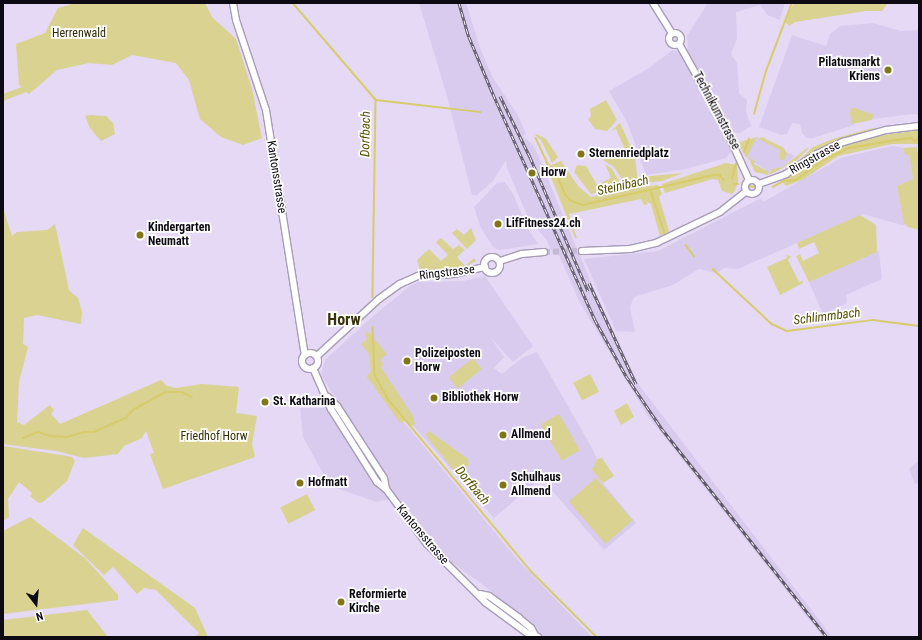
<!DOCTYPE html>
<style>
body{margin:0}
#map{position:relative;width:922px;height:640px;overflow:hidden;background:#e5d9f6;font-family:"Roboto Condensed",sans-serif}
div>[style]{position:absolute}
.built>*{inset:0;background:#d9cbee}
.green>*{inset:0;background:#d9d290;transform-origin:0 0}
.stream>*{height:1.5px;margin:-0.75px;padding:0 0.75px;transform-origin:0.75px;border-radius:0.75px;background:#d8cb6a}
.secondary-tunnel>*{height:6px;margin-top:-3px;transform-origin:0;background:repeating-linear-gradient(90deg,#c5bad4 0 6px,transparent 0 9px)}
.roads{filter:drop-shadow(1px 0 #a79cb7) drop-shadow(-1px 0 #a79cb7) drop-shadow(0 1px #a79cb7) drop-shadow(0 -1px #a79cb7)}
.secondary>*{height:6px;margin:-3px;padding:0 3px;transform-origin:3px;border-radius:3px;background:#fff}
.secondary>.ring{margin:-3px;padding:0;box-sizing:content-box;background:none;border:6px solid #fff;border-radius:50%}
.rail>*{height:3px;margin-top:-1.5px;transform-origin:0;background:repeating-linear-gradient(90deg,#fff 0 4.5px,#5d5767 0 9px);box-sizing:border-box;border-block:1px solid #5d5767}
.dots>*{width:11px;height:11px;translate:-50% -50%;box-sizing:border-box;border:2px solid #fff;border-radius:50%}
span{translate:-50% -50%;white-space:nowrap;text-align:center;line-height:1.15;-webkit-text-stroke:3.5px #fff;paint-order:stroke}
.park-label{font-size:12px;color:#332e03}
.poi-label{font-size:12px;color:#0d0a13;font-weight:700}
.right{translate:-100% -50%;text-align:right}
.left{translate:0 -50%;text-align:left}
.street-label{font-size:12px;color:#0d0a13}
.water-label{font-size:13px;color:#595000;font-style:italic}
.district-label{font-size:16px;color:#393408;font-weight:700}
.frame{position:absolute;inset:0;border:4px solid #0d0a13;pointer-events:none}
.north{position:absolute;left:16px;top:584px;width:40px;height:40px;-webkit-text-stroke:3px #fff;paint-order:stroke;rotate:164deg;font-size:11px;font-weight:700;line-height:16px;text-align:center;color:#0d0a13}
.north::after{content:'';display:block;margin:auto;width:14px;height:18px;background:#0d0a13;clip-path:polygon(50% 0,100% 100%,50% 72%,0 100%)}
</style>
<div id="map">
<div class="built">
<div style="clip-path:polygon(419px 3px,466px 3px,480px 48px,493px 78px,518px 115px,526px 134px,523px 136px,534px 146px,599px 301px,639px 385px,832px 637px,823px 637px,647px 415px,579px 301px,558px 253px,553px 254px,546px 239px,529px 220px,507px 168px,506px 160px,493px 181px,477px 195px,472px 195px,447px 96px)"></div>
<div style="clip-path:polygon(708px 3px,785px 3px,780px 20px,767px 15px,760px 5px,736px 12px,737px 39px,731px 54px,737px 63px,739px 93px,747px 100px,746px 111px,751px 126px,740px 133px,733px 132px,716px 103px,711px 107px,732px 150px,731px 152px,726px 158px,686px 169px,646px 175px,628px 124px,609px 91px,649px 68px,671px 51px,675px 50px,680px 54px,688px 49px,687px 36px)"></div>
<div style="clip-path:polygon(873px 23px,901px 31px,919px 30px,919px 115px,913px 114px,873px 119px,874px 115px,850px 113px,854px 125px,813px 138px,807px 138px,802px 133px,800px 124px,792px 123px,787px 134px,781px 135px,759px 127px,792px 35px,826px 46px,830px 34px,840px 26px)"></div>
<div style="clip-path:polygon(757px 137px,780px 150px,782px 155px,786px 152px,795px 156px,783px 167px,772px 169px,768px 175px,769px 172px,746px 157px)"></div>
<div style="clip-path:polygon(892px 146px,903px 148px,905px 155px,909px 155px,913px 179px,897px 186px,905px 226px,863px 214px,738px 269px,725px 268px,716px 273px,699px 269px,673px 285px,634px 297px,630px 307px,635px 332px,616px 331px,584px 259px,658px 251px,761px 198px,763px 202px,841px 158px)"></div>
<div style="clip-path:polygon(505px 182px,513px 194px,528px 229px,538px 244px,500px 250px,494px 248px,481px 228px,474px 207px,497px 183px)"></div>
<div style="clip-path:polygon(879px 251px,882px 279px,846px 295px,847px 303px,823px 314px,809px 282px)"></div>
<div style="clip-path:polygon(485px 276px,533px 346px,513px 362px,490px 337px,504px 357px,494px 368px,502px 374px,522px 358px,537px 352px,592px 448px,597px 459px,592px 470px,636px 523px,604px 550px,541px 478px,494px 518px,397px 407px,393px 409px,516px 558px,592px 637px,544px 637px,504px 606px,501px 601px,486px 587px,451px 562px,398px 497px,377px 502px,330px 486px,303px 437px,300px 408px,327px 408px,334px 397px,321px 374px,325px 360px,372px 317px,410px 286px,419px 282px,463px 281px)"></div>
<div style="clip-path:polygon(919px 460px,919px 483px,915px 484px,909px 469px)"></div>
</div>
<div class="green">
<div style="clip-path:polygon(76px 3px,205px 3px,212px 17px,236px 39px,252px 89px,262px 138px,243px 145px,221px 137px,200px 119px,189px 80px,176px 63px,132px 55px,112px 65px,89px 63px,57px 70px,29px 94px,26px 92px,3px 101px,3px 94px,22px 87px,19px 85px,16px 44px,45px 33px,58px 8px)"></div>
<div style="clip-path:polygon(794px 3px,888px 3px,882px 11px,866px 11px,795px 22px,789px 26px,785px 21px)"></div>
<div style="clip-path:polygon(606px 100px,617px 120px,607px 131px,595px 129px,588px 119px,591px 116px,590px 109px)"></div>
<div style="clip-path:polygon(852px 107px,874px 115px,872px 120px,852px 124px,850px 113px)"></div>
<div style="clip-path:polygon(91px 115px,106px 116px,113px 123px,115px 134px,101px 141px,90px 128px,85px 116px)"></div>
<div style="clip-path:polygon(620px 123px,635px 156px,638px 184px,626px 185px,614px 167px,603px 160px,625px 149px,616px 129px,611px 131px)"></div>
<div style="clip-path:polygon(899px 125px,839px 141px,817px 151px,784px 172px,769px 178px,795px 164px,813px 147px,833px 139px,869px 129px)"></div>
<div style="clip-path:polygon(919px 130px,919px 144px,892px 144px,838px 156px,804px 179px,786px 186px,783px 183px,784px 179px,811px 162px,845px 145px,877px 136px)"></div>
<div style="clip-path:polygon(537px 134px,546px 139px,558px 157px,552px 163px,541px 140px,535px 135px)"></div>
<div style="clip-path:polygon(757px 137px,747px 157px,746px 157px,740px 147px,740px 142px)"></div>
<div style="clip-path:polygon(762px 137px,784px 148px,787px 154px,784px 160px,780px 159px,780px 150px,758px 139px)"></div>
<div style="clip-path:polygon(917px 147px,919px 163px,919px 230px,908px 227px,904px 223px,897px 186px,913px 179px,909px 155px,905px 155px,903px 148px)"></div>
<div style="clip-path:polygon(807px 148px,809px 148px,796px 161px,769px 175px,772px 169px,783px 167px)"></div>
<div style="clip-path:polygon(748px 157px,755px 161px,754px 164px,769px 172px,768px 175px,755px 172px)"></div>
<div style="clip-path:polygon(561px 161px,578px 186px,591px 197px,622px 189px,658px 185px,662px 194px,659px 197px,669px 231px,660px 236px,651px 204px,646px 201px,648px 204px,644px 205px,641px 199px,569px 214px,577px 238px,575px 238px,547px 167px)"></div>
<div style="clip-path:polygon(726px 163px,737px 165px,738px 182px,733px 194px,722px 191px,718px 180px,713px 179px,665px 193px,662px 184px)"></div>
<div style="clip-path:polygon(605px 164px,612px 169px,622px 186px,591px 194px,574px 172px,577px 165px,586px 166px,597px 185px,611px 178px)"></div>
<div style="clip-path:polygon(683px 173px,662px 181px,642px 183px,641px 177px)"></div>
<div style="clip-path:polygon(3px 208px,12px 236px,17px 232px,47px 230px,55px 224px,69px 290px,78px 298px,82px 312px,81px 324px,37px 315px,24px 318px,23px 344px,28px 347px,19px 382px,17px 422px,24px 425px,50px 405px,54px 410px,51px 414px,60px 424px,161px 380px,167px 386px,176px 388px,202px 384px,239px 387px,236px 413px,257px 416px,252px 444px,255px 457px,163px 489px,150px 454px,154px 453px,146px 431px,142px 438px,124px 446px,118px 454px,84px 458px,56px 451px,3px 444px)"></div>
<div style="clip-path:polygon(860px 215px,876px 225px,877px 252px,809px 282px,796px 256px,800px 254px,803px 261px,819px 253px,814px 242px,799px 249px,797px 243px)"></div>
<div style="clip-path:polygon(471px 228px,476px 240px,467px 249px,452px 233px,457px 229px,464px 235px)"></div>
<div style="clip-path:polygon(441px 238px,453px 249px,459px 245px,465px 250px,457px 257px,465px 266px,474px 258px,476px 261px,462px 269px,420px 270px,417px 260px,429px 249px,441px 261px,448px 255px,436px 242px)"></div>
<div style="clip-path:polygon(786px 255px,791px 256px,788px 260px,799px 282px,803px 281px,803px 283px,780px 295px,767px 267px,787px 258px)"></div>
<div style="clip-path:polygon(368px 331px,387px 354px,380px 360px,383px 364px,381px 367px,413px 416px,415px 424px,410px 427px,405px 421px,400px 423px,367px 377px,371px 371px,369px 354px,361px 344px,367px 339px,365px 334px)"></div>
<div style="left:473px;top:358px;width:14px;height:31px;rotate:51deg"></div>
<div style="left:590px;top:374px;width:20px;height:19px;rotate:63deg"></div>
<div style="clip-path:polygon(627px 403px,634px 417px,621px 425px,614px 411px)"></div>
<div style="left:559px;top:414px;width:42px;height:21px;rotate:60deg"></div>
<div style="clip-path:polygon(429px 431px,467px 458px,469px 463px,466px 469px,456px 473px,427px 437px,426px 434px)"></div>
<div style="clip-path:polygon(3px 446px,61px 455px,72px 457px,75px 461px,67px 481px,43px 502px,39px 503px,30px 496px,32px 493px,19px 482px,8px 499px,9px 517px,3px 521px)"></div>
<div style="clip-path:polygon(602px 458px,614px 476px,603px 483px,592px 470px,597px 459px)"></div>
<div style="left:596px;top:478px;width:56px;height:36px;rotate:49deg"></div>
<div style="left:307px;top:494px;width:18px;height:30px;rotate:63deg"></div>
<div style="clip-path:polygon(30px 517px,86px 559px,118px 595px,118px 600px,3px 614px,3px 531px)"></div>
<div style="clip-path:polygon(83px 528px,195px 608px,208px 637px,195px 637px,199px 633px,156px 590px,144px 588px,137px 594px,113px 567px,104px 575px,73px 545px)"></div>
<div style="clip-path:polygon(87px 610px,108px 637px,3px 637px,3px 620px)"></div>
</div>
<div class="stream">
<div style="left:293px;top:3px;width:128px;rotate:49.4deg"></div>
<div style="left:376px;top:100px;width:197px;rotate:90.9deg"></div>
<div style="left:376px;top:100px;width:105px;rotate:6.6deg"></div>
<div style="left:754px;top:114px;width:45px;rotate:-74.4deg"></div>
<div style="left:766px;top:71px;width:73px;rotate:-69.1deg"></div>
<div style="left:536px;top:138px;width:29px;rotate:65deg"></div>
<div style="left:548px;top:164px;width:13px;rotate:48deg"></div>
<div style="left:557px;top:174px;width:22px;rotate:68deg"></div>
<div style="left:565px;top:194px;width:8px;rotate:50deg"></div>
<div style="left:570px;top:200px;width:14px;rotate:21deg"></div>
<div style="left:583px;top:205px;width:134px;rotate:-12.9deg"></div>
<div style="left:714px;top:175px;width:6px"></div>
<div style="left:720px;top:175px;width:6px;rotate:51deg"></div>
<div style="left:744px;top:152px;width:14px;rotate:-69deg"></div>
<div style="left:732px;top:179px;width:16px;rotate:-75deg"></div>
<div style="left:734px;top:184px;width:4px"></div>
<div style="left:749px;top:186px;width:6px;rotate:9deg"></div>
<div style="left:773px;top:187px;width:13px;rotate:-29deg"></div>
<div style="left:784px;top:181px;width:12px;rotate:-5deg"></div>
<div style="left:796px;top:180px;width:32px;rotate:-36deg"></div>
<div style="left:822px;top:161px;width:30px;rotate:-26deg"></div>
<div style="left:849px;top:148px;width:49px;rotate:-9.5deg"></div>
<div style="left:897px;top:140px;width:14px;rotate:-8deg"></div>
<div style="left:911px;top:138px;width:5px;rotate:37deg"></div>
<div style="left:915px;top:141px;width:5px;rotate:-37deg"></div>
<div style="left:651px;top:191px;width:44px;rotate:71.6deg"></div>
<div style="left:686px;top:245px;width:14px;rotate:54deg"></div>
<div style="left:713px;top:269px;width:81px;rotate:43deg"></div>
<div style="left:772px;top:324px;width:17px;rotate:25deg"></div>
<div style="left:787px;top:331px;width:87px;rotate:-7.3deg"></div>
<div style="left:873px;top:320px;width:46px;rotate:7.4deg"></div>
<div style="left:373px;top:327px;width:48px;rotate:87.6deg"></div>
<div style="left:375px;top:375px;width:29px;rotate:61deg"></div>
<div style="left:389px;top:400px;width:224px;rotate:50.3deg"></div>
<div style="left:532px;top:572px;width:92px;rotate:45deg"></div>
<div style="left:23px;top:438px;width:16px;rotate:-22deg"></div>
<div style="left:38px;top:432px;width:13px;rotate:18deg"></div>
<div style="left:50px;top:436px;width:17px;rotate:3deg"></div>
<div style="left:67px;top:437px;width:18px;rotate:-16deg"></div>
<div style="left:84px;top:432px;width:10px"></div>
<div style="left:94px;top:432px;width:36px;rotate:-24deg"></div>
<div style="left:127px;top:417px;width:9px;rotate:-49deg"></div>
<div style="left:133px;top:410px;width:38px;rotate:-29deg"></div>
<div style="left:166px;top:392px;width:16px"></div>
<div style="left:182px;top:392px;width:11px;rotate:27deg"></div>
</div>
<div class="secondary-tunnel">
<div style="left:544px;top:252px;width:38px;rotate:-2deg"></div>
</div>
<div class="roads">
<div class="secondary">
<div style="left:233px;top:3px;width:17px;rotate:80deg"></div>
<div style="left:236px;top:20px;width:95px;rotate:71.6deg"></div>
<div style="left:266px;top:110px;width:248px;rotate:81deg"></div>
<div style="left:653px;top:3px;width:36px;rotate:58deg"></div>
<div class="ring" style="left:669px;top:33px;width:6px;height:6px"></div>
<div style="left:679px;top:44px;width:88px;rotate:60.8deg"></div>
<div style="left:722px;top:121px;width:65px;rotate:65.4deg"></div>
<div class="ring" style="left:745px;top:180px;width:8px;height:8px"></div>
<div style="left:759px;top:184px;width:29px;rotate:-20deg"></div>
<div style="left:786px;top:174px;width:37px;rotate:-33deg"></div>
<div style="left:817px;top:154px;width:29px;rotate:-25deg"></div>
<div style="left:843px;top:142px;width:45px;rotate:-15.6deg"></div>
<div style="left:886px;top:130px;width:33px;rotate:-7deg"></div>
<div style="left:582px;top:251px;width:48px;rotate:-2.4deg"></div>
<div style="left:630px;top:249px;width:27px;rotate:-13deg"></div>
<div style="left:656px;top:243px;width:71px;rotate:-25.8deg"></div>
<div style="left:720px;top:212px;width:33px;rotate:-38deg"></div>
<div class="ring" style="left:484px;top:257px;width:10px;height:10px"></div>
<div style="left:500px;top:261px;width:23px;rotate:-18deg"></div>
<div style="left:522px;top:254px;width:22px;rotate:-5deg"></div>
<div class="ring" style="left:302px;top:353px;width:10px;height:10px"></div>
<div style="left:317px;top:356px;width:84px;rotate:-42.6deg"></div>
<div style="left:379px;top:299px;width:26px;rotate:-36deg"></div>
<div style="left:400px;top:284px;width:20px;rotate:-24deg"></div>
<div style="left:418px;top:276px;width:36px;rotate:-3deg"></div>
<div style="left:454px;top:274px;width:32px;rotate:-13deg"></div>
<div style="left:313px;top:368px;width:45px;rotate:66.3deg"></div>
<div style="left:331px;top:409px;width:86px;rotate:57.8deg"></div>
<div style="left:377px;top:482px;width:11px;rotate:38deg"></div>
<div style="left:386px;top:489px;width:69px;rotate:53.3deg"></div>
<div style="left:427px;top:544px;width:82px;rotate:45deg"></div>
<div style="left:485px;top:602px;width:52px;rotate:36.4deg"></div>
<div style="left:527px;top:633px;width:12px;rotate:20deg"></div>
<div style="left:328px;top:397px;width:13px;rotate:45deg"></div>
<div style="left:337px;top:406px;width:86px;rotate:56.9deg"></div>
<div style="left:384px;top:478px;width:11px;rotate:80deg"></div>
<div style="left:480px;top:594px;width:9px;rotate:13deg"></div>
<div style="left:489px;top:596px;width:37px;rotate:36deg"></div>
<div style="left:519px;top:618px;width:16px;rotate:40deg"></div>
<div style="left:531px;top:628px;width:8px;rotate:60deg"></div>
</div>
</div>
<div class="rail">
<div style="left:459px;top:3px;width:35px;rotate:74deg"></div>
<div style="left:469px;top:37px;width:62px;rotate:67.2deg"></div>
<div style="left:493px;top:94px;width:248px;rotate:65.7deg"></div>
<div style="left:595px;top:320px;width:64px;rotate:61deg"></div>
<div style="left:626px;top:376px;width:64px;rotate:55.8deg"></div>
<div style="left:662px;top:429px;width:265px;rotate:51.6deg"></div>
<div style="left:500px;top:96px;width:68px;rotate:63.8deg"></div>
<div style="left:530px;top:157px;width:146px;rotate:66.6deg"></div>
<div style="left:589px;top:283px;width:111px;rotate:65deg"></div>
</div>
<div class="dots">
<div style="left:888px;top:70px;background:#807518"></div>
<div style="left:581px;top:154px;background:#807518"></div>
<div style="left:532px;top:173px;background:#807518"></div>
<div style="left:498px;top:224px;background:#807518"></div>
<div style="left:140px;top:235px;background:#807518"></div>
<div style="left:407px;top:361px;background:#807518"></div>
<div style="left:434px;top:398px;background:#807518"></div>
<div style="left:265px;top:402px;background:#807518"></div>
<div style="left:503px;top:435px;background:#807518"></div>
<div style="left:300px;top:483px;background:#807518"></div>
<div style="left:503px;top:485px;background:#807518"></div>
<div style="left:341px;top:602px;background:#807518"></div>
</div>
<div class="park-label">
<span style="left:79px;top:34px">Herrenwald</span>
<span style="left:214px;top:437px">Friedhof Horw</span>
</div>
<div class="poi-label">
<span class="right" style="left:880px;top:70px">Pilatusmarkt<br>Kriens</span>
<span class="left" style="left:589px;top:154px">Sternenriedplatz</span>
<span class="left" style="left:541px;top:173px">Horw</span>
<span class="left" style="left:506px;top:224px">LifFitness24.ch</span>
<span class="left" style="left:148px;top:235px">Kindergarten<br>Neumatt</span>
<span class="left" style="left:415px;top:361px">Polizeiposten<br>Horw</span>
<span class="left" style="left:442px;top:398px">Bibliothek Horw</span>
<span class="left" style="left:273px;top:402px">St. Katharina</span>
<span class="left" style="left:511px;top:435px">Allmend</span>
<span class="left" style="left:511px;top:485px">Schulhaus<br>Allmend</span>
<span class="left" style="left:308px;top:483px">Hofmatt</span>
<span class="left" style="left:349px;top:602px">Reformierte<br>Kirche</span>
</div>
<div class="street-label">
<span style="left:716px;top:111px;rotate:62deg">Technikumstrasse</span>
<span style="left:815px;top:158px;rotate:-29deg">Ringstrasse</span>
<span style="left:276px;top:177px;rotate:81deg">Kantonsstrasse</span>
<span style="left:447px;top:273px;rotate:-7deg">Ringstrasse</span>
<span style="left:422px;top:535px;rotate:50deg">Kantonsstrasse</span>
</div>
<div class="water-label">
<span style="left:366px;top:134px;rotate:-89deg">Dorfbach</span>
<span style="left:623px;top:186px;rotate:-13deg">Steinibach</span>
<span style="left:827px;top:317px;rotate:-7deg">Schlimmbach</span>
<span style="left:472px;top:486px;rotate:50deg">Dorfbach</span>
</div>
<div class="district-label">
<span style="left:344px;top:320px">Horw</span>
</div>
<div class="frame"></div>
<div class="north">N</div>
</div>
